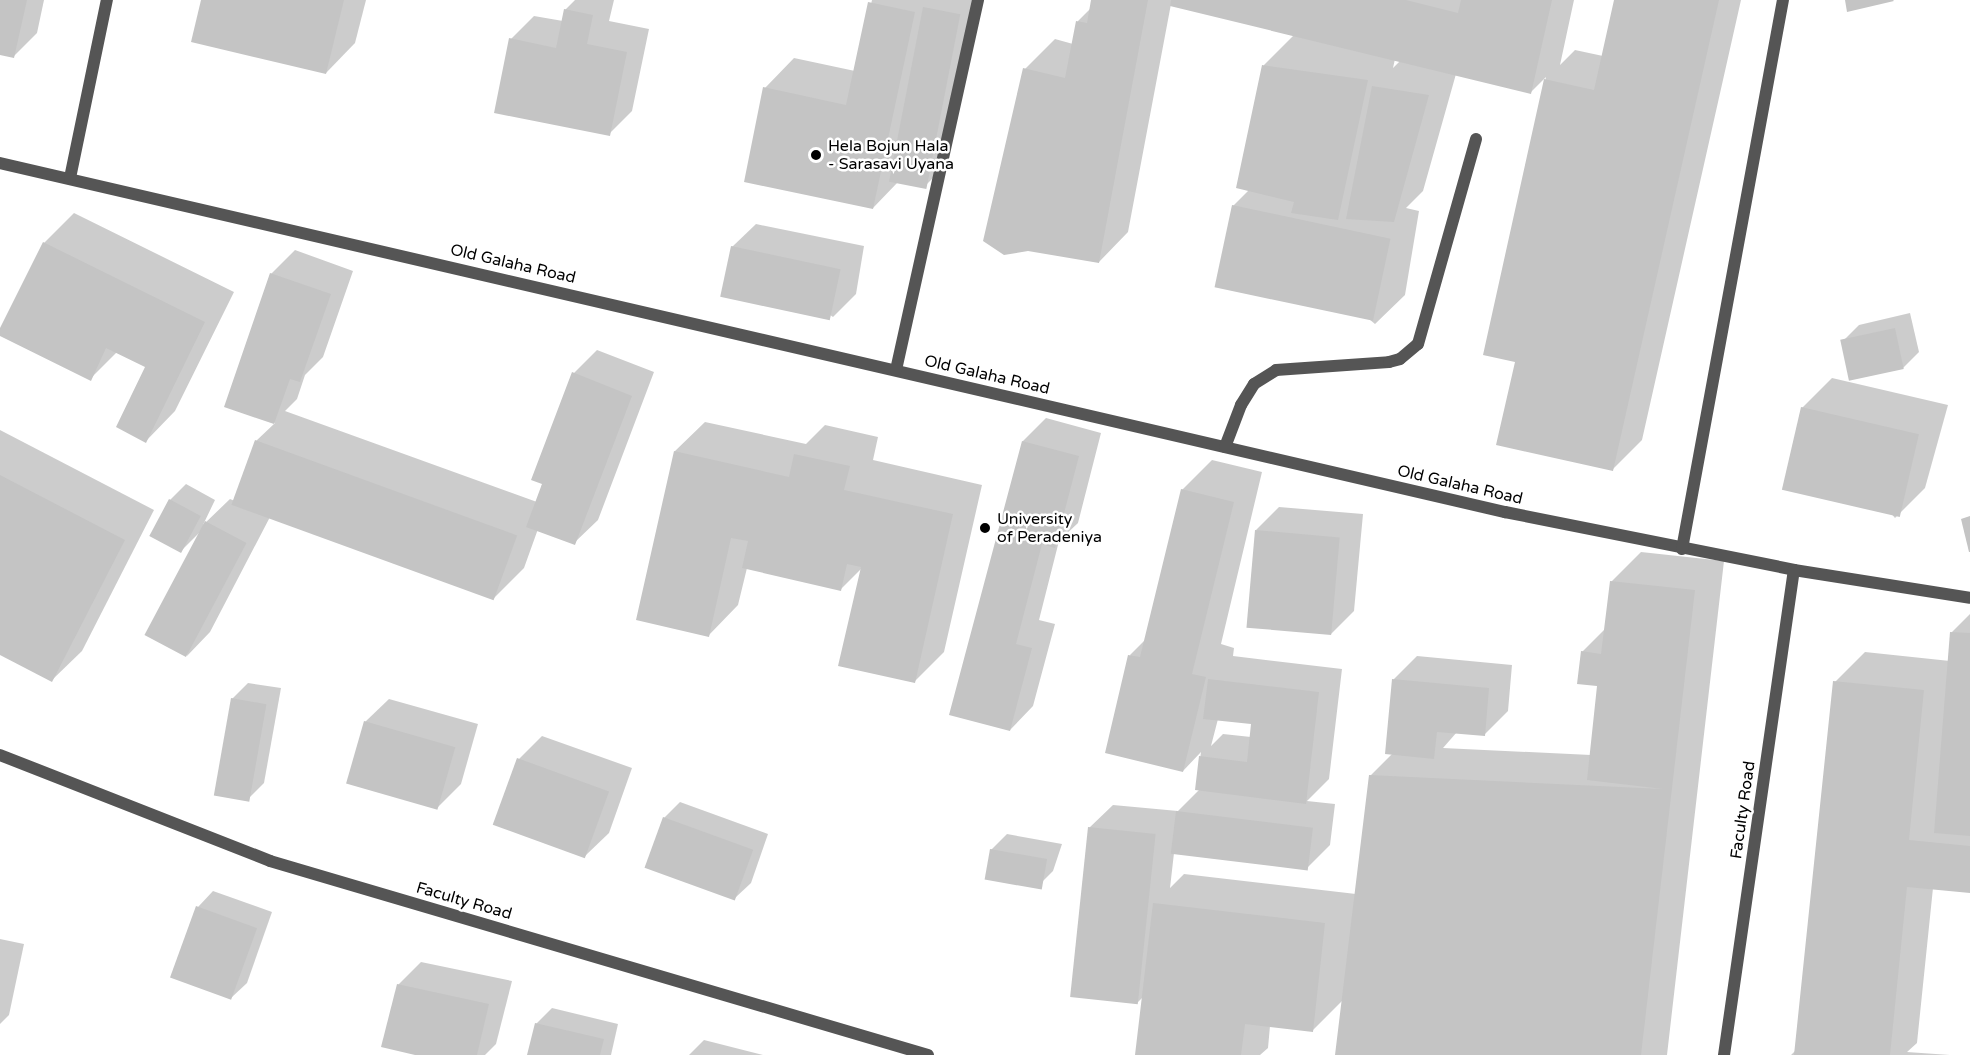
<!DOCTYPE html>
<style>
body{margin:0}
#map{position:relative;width:1970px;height:1055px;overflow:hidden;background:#fff;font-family:"Varela Round",sans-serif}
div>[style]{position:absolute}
.shadow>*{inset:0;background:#0003}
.building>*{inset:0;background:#c4c4c4;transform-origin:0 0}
.lane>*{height:12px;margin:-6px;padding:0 6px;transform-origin:6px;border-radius:6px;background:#555}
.dots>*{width:16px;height:16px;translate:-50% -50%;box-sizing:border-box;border:3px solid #fff;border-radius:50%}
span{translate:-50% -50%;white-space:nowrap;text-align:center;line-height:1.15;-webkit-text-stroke:5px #fff;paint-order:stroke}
.poi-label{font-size:16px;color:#000}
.left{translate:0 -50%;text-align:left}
.street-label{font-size:16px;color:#000}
</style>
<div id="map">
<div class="shadow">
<div style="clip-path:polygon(0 0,44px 0,37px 33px,14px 56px,0 53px)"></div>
<div style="clip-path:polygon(202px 0,366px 0,355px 43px,326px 73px)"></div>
<div style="clip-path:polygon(575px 0,614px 0,609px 21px,649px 29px,632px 111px,609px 134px,511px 39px,534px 16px,563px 21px,565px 10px)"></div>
<div style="clip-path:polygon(872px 0,981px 0,947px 164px,924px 187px,898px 182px,873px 208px,765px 88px,794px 58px,855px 71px)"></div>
<div style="clip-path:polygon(evenodd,1093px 0,1574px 0,1560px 65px,1575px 50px,1603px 56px,1616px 0,1741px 0,1642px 440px,1612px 470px,1516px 361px,1484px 354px,1546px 77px,1530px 93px,1456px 74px,1423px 191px,1406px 208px,1419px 211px,1405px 295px,1375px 324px,1233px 206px,1249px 190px,1264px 65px,1294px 35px,1171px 4px,1128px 232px,1099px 262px,1025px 69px,1055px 39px,1073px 44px,1078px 21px,1091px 8px,1093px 0,1395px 59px,1400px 61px,1393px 68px,1395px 59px)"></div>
<div style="clip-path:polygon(74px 213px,234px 292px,175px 411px,146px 441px,147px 367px,117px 352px,90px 379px,0 334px,44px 243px)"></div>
<div style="clip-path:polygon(756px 224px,864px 246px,856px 294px,833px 317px,732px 247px)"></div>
<div style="clip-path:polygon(295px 250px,353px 271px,323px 357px,305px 375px,297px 399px,285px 411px,537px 502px,574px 373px,597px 350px,654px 372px,598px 520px,574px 543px,538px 529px,524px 568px,494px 598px,270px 517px,210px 632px,187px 656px,201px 531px,181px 551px,170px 500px,186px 484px,215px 500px,203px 525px,230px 499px,235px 501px,256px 441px,275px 423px,226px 406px,271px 274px)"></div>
<div style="clip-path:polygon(1910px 313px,1919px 352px,1903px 368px,1843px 341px,1859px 325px)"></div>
<div style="clip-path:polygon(1832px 378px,1948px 405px,1925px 488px,1895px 518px,1802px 408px)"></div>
<div style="clip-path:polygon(1046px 418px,1101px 433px,1078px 523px,1059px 541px,1039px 620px,1055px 624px,1033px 706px,1010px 730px,1023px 441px)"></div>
<div style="clip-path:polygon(705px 422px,806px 444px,825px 425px,878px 437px,873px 460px,982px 485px,944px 652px,915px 681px,862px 568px,841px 589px,747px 568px,738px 605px,709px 635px,638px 619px,675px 451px)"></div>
<div style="clip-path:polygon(0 430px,154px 510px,82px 651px,52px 680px,0 654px)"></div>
<div style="clip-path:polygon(evenodd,1212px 460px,1262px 472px,1221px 644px,1234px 648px,1233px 656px,1342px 669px,1329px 779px,1307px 801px,1335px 804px,1330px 845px,1307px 868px,1174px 853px,1170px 888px,1184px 874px,1356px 894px,1370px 776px,1393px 753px,1394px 679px,1417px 656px,1512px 665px,1508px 711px,1484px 735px,1457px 732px,1443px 748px,1591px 755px,1599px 685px,1582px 652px,1606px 628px,1611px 582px,1641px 552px,1724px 561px,1667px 1055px,1337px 1055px,1344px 999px,1312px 1031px,1270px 1026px,1268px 1048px,1260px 1055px,1137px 1055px,1144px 996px,1138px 1002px,1089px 828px,1113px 805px,1178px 811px,1200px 789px,1196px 789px,1201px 752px,1183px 771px,1130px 655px,1146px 639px,1182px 490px,1212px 460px,1218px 719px,1253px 723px,1251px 737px,1223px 734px,1211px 746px,1218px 719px)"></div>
<div style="clip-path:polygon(1279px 507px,1363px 514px,1354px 611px,1331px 634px,1256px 530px)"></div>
<div style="clip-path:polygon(1970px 614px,1970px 892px,1933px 888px,1917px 1043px,1907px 1052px,1950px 1055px,1791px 1055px,1796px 1050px,1835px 682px,1865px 652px,1950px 661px,1952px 632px)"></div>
<div style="clip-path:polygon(248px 683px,281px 688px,264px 783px,248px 799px,232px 699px)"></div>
<div style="clip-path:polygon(389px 699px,478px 724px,461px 784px,438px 807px,365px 722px)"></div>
<div style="clip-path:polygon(542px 736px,632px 768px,609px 833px,585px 856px,519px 759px)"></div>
<div style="clip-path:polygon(680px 802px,768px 834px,751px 883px,735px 898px,664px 818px)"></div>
<div style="clip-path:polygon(1007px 834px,1062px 844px,1053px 871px,1037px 887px,991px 850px)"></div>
<div style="clip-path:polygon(213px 891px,272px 912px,247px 983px,231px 998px,198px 907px)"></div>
<div style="clip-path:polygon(0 939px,24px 944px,9px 1015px,0 1024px)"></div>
<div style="clip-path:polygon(421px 962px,512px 981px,496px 1044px,485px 1055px,421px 1055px,398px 985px)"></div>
<div style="clip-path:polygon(552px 1008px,618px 1024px,611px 1055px,529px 1055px,536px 1024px)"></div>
<div style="clip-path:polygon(704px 1040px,763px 1055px,689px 1055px)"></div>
</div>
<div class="building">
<div style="clip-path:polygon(0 0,27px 0,14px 58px,0 55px)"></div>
<div style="clip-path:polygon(201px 0,344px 0,326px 74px,191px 42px)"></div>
<div style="clip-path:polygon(1091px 0,1148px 0,1099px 263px,1028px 251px,1004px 255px,983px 241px,1023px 68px,1065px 78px,1076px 21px,1087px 23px)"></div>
<div style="clip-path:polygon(1171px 0,1406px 0,1458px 13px,1461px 0,1552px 0,1531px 94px,1170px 6px)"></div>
<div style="clip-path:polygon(1614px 0,1719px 0,1613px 471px,1496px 445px,1515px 362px,1483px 355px,1544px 79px,1594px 90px)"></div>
<div style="clip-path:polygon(1845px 0,1893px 0,1894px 1px,1847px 12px)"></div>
<div style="clip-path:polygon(868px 2px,915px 12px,873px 209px,744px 182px,763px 87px,846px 105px)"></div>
<div style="left:923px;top:7px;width:38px;height:178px;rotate:11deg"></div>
<div style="clip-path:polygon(564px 9px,593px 15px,587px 44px,627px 52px,610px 136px,494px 113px,509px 38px,556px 48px)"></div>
<div style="clip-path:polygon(1262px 65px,1368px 80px,1338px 220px,1291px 213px,1294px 202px,1236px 188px)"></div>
<div style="clip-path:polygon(1372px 86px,1429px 95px,1394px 222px,1346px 219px)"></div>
<div style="left:1232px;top:205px;width:162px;height:84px;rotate:12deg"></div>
<div style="clip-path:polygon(43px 242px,205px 322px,146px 443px,116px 427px,145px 367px,106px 348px,91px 381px,0 336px,0 328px)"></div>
<div style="left:731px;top:246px;width:112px;height:52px;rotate:12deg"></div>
<div style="clip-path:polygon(270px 273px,331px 294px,300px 382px,290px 379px,274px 424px,224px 407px)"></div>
<div style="left:1895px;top:328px;width:42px;height:56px;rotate:78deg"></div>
<div style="clip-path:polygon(572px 372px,632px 396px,575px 545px,526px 527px,542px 484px,531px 480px)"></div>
<div style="left:1801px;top:407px;width:121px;height:85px;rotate:13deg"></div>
<div style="left:255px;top:440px;width:279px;height:69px;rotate:20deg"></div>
<div style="clip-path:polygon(1022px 441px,1079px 456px,1055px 548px,1042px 544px,1016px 644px,1032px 648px,1010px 731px,949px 715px)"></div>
<div style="clip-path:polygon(674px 451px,789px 477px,794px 454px,850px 466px,844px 490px,953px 514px,915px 683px,838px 666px,861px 567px,847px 564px,841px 591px,742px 568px,748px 541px,731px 538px,709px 637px,636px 620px)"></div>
<div style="clip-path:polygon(0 475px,125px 540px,52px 682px,0 655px)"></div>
<div style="clip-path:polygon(1181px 489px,1234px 502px,1192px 674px,1206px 677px,1183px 772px,1105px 753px,1128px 655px,1140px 657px)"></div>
<div style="left:169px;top:499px;width:36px;height:42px;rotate:28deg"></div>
<div style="clip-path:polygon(1970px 516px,1970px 552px,1969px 552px,1961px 519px)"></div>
<div style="left:205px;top:521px;width:47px;height:129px;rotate:28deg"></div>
<div style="left:1255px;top:530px;width:85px;height:98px;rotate:5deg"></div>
<div style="clip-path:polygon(1610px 581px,1695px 590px,1641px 1055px,1335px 1055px,1369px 775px,1663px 789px,1587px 780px,1597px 686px,1577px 684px,1581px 651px,1601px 654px)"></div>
<div style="clip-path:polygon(1950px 632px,1970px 633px,1970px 836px,1934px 833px)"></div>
<div style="clip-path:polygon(1208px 679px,1319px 692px,1306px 804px,1195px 790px,1199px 756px,1247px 762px,1251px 724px,1203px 719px)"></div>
<div style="clip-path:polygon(1392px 679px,1489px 688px,1485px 736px,1437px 732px,1434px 759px,1385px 754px)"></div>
<div style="clip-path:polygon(1833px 681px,1924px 690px,1909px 840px,1970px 846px,1970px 893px,1907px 887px,1890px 1055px,1794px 1055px)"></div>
<div style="left:231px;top:698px;width:36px;height:99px;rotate:10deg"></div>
<div style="left:364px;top:721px;width:95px;height:65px;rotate:16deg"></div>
<div style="left:517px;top:758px;width:98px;height:71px;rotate:20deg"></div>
<div style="left:1176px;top:811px;width:138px;height:43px;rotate:7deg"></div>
<div style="left:663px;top:817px;width:96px;height:54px;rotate:20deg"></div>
<div style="left:1088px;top:827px;width:68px;height:171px;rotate:6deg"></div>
<div style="left:990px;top:849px;width:58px;height:31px;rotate:10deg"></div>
<div style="clip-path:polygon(1153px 903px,1325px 923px,1313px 1032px,1245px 1024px,1241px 1055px,1135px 1055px)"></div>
<div style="left:196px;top:906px;width:65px;height:76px;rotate:20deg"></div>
<div style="clip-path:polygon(397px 984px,489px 1004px,477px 1055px,415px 1055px,381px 1047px)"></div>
<div style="clip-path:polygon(535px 1023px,604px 1039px,600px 1055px,527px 1055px)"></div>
</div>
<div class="lane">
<div style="left:0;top:163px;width:1545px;rotate:13.06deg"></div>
<div style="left:1505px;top:512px;width:295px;rotate:11.3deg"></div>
<div style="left:1794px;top:570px;width:178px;rotate:9deg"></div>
<div style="left:70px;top:178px;width:182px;rotate:-78.3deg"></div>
<div style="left:896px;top:370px;width:379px;rotate:-77.5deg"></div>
<div style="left:1225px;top:447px;width:45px;rotate:-69.1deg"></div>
<div style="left:1241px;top:405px;width:25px;rotate:-58deg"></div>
<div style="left:1254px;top:384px;width:26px;rotate:-32deg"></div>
<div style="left:1276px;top:370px;width:113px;rotate:-4deg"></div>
<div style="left:1389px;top:362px;width:11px;rotate:-15deg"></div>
<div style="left:1400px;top:359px;width:23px;rotate:-40deg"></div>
<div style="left:1418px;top:344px;width:213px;rotate:-74.2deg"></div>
<div style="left:1682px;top:549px;width:558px;rotate:-79.58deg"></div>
<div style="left:0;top:755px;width:290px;rotate:21.4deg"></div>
<div style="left:270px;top:861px;width:686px;rotate:16.43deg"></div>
<div style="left:1724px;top:1055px;width:490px;rotate:-81.8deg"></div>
</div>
<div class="dots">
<div style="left:816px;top:155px;background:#000"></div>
<div style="left:985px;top:528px;background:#000"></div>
</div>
<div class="poi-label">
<span class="left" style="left:828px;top:155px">Hela Bojun Hala<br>- Sarasavi Uyana</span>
<span class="left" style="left:997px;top:528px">University<br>of Peradeniya</span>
</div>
<div class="street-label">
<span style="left:513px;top:264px;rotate:13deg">Old Galaha Road</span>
<span style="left:987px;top:375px;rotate:13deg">Old Galaha Road</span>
<span style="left:1460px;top:485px;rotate:13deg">Old Galaha Road</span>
<span style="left:1743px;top:810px;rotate:-82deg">Faculty Road</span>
<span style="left:464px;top:901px;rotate:16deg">Faculty Road</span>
</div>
</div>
